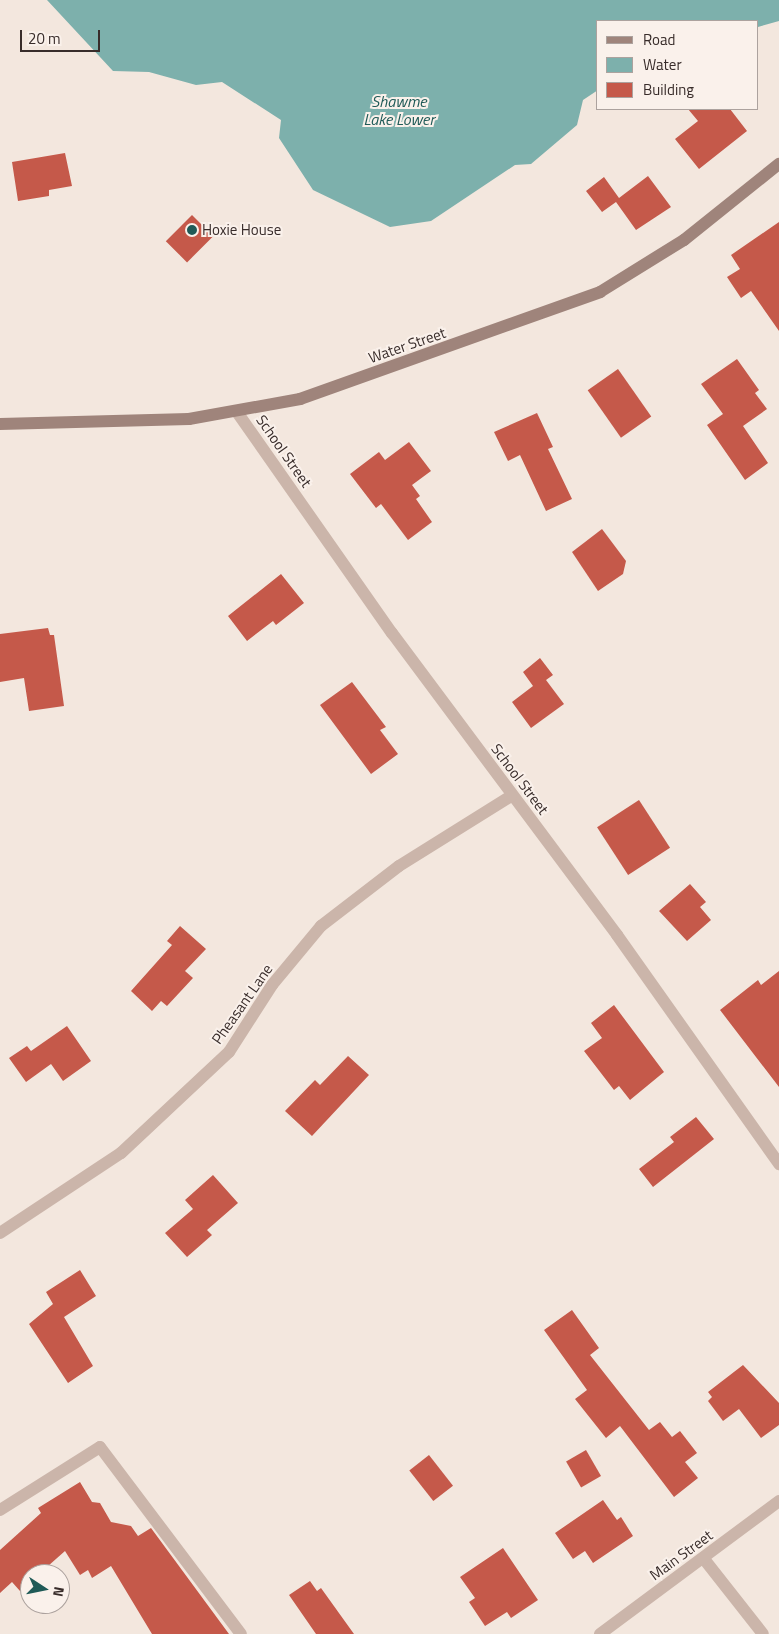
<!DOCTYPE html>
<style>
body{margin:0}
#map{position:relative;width:779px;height:1634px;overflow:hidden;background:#f3e7de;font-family:"Titillium Web",sans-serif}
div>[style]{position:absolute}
.water>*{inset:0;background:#7db0ac}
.building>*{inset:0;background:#c5594a;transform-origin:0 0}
.lane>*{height:12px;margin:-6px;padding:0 6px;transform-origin:6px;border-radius:6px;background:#cbb5aa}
.street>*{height:12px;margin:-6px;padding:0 6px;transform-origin:6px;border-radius:6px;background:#cbb5aa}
.secondary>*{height:12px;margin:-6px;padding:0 6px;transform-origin:6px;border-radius:6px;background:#9f847b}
.dots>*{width:14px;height:14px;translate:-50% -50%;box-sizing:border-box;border:2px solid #faf1eb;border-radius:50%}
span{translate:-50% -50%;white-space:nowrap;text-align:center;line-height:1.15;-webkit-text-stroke:4px #faf1eb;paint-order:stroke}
.poi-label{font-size:15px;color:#382c2a}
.left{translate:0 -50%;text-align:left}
.street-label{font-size:15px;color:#382c2a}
.water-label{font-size:16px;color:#1f5a57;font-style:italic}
.legend{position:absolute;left:596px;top:20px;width:162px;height:90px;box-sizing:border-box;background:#faf1eb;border:1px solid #aca29e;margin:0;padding:6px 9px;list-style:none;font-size:15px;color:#382c2a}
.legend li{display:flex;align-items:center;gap:10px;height:25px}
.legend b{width:25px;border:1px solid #aca29e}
.north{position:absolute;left:20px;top:1564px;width:50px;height:50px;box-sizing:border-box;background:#faf1eb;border:1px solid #aca29e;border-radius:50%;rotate:101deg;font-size:14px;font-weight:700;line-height:20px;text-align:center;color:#382c2a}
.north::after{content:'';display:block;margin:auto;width:18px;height:22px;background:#1f5a57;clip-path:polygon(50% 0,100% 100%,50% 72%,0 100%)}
.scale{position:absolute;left:20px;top:30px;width:80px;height:22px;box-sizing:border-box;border:2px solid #382c2a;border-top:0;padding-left:6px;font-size:15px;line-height:18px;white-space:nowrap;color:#382c2a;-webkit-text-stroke:4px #faf1eb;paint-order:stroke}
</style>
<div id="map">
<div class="water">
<div style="clip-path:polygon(47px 0,779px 0,779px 21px,758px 27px,758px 21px,598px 21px,598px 90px,583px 100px,577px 125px,531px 164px,515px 165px,431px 221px,390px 227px,313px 190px,279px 138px,281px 120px,222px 82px,196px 85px,149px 72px,113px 71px)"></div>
</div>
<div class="building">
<div style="clip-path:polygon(688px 109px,730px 109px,747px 131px,699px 169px,675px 139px,698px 121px)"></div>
<div style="clip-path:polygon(65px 153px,72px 186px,49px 190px,49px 196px,18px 201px,12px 162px)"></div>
<div style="clip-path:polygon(648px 176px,671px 207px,636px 230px,616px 202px,602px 212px,586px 191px,604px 177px,619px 198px)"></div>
<div style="left:192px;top:215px;width:30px;height:37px;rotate:45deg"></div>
<div style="clip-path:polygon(779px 222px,779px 331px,751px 291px,741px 298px,727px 277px,740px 269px,731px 255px)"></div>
<div style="clip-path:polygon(737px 359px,759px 390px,755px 393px,767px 409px,743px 426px,768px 463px,745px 480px,707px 425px,723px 414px,701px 384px)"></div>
<div style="left:618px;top:369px;width:58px;height:37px;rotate:55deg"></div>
<div style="clip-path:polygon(537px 413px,553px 447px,548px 449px,572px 499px,546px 511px,520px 455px,508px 461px,494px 432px)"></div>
<div style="clip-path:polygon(409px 442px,431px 471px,412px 485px,420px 496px,416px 499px,432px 522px,408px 540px,381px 504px,376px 508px,350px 474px,379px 452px,385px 460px)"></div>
<div style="clip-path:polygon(602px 529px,626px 561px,623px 574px,598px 591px,572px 552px)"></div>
<div style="clip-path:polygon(281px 574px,304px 603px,276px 625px,273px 621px,247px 641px,228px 616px)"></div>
<div style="clip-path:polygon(48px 628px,50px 635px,54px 635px,64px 706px,29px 711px,24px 678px,0 682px,0 634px)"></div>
<div style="clip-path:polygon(540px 658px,553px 675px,546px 680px,564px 704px,531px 728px,512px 702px,533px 686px,523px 672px)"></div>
<div style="clip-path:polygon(352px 682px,386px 727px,380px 730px,398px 754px,371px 774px,320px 705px)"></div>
<div style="left:639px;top:800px;width:57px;height:50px;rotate:57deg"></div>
<div style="clip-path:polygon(690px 884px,706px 902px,700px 907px,711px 920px,687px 941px,659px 911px)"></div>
<div style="clip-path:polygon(180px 926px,206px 949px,185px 971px,193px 978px,167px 1006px,161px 1001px,152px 1011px,131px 991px,172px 945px,167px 941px)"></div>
<div style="clip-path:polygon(779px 971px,779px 1087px,720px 1010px,758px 980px,761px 985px)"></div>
<div style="clip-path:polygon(614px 1005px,664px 1072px,630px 1100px,619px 1086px,614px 1090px,584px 1051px,602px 1038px,591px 1023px)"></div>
<div style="clip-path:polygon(67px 1026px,91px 1061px,63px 1081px,51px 1064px,26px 1082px,9px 1058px,27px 1046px,31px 1051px)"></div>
<div style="clip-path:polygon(348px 1056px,369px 1075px,312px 1136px,285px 1111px,315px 1080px,320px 1085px)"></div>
<div style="clip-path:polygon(696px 1117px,714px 1139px,653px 1187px,639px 1169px,674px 1142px,670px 1137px)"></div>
<div style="clip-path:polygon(213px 1175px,238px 1203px,207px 1230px,212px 1235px,187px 1257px,165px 1233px,193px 1209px,185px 1200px)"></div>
<div style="clip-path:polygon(80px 1270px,96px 1296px,64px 1317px,93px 1366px,68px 1383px,29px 1324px,53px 1304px,46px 1292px)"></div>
<div style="clip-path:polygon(572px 1310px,599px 1348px,590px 1355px,649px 1430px,660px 1422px,672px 1437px,680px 1431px,697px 1453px,685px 1462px,698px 1478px,674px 1497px,620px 1426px,606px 1438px,575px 1399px,587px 1390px,544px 1330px)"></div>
<div style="clip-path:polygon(743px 1365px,779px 1403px,779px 1425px,761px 1438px,739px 1409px,723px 1421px,708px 1401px,712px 1397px,708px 1392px)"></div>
<div style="left:586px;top:1450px;width:30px;height:23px;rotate:60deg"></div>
<div style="left:429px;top:1455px;width:39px;height:25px;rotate:52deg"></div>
<div style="clip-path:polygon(80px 1482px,92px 1502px,100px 1503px,111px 1522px,131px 1526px,138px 1536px,151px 1528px,229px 1634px,152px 1634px,111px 1566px,92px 1578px,88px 1570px,80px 1575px,65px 1551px,39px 1574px,30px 1574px,30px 1582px,20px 1591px,12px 1582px,0 1593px,0 1550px,41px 1513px,38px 1508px)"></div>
<div style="clip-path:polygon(603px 1500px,617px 1520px,621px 1517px,633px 1536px,593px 1563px,585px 1551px,573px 1559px,555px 1533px)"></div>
<div style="clip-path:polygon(503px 1548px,538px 1600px,511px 1618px,507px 1612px,485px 1626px,469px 1602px,475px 1598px,460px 1577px)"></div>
<div style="clip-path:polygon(310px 1581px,317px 1591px,321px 1588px,354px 1634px,316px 1634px,289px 1595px)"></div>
</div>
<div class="lane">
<div style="left:0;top:1510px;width:118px;rotate:-32.2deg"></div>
<div style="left:100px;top:1447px;width:234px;rotate:53deg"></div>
</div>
<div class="street">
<div style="left:237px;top:412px;width:270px;rotate:55deg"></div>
<div style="left:392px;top:633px;width:377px;rotate:53.3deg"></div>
<div style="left:617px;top:935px;width:281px;rotate:54.7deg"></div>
<div style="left:0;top:1233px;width:145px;rotate:-33.5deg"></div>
<div style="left:121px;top:1153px;width:148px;rotate:-43.1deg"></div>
<div style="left:229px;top:1052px;width:80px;rotate:-57.3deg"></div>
<div style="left:272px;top:985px;width:77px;rotate:-50.3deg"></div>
<div style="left:321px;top:926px;width:98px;rotate:-37.6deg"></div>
<div style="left:399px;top:866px;width:132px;rotate:-32deg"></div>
<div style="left:704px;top:1559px;width:95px;rotate:51.8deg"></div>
<div style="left:600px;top:1634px;width:223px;rotate:-36.6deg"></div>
</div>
<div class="secondary">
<div style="left:0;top:424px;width:189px;rotate:-1.5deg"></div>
<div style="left:189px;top:419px;width:113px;rotate:-10.2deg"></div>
<div style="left:300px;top:399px;width:319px;rotate:-19.6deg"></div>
<div style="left:600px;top:292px;width:99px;rotate:-31.8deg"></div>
<div style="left:684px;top:240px;width:122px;rotate:-38.7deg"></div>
</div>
<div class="dots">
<div style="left:192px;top:230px;background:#1f5a57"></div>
</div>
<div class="poi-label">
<span class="left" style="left:202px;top:230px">Hoxie House</span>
</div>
<div class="street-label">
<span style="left:407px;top:345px;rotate:-19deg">Water Street</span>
<span style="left:284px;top:451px;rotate:55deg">School Street</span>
<span style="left:520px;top:779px;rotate:53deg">School Street</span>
<span style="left:242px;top:1004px;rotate:-55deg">Pheasant Lane</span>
<span style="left:681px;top:1555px;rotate:-36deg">Main Street</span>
</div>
<div class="water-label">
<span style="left:399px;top:110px">Shawme<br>Lake Lower</span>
</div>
<ul class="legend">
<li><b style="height:6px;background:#9f847b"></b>Road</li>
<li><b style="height:14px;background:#7db0ac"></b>Water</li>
<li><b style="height:14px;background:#c5594a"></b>Building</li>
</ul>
<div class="north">N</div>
<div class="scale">20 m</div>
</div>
